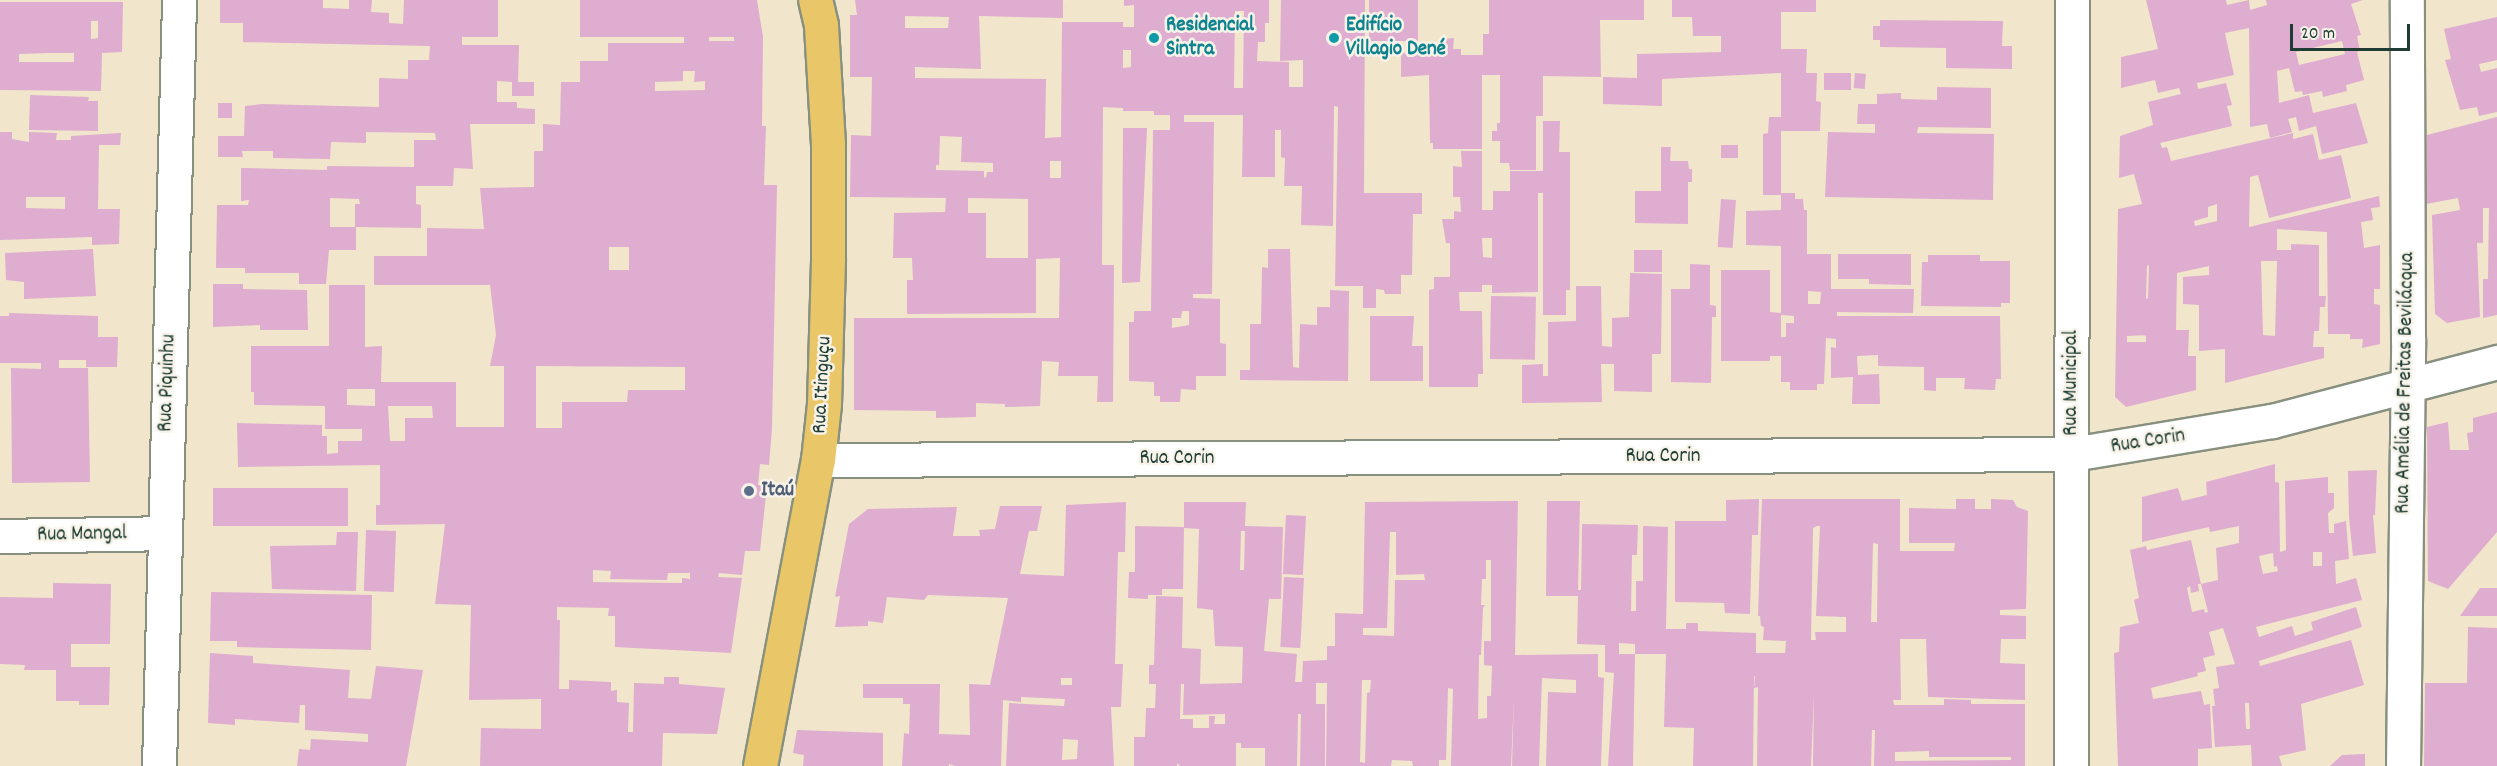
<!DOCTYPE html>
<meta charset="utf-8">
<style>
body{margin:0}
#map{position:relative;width:2497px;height:766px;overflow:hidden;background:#f1e5cb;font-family:Dekko,sans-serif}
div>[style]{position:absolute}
.building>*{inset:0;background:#dfadd0;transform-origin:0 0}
.roads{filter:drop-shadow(2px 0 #889180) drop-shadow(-2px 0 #889180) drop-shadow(0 2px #889180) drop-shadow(0 -2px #889180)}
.minor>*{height:33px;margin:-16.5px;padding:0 16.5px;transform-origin:16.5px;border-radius:16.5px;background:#fff}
.major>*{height:33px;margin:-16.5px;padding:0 16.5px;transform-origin:16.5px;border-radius:16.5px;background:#e9c769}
.dots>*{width:16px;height:16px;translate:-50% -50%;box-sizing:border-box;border:3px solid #f7f3e8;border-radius:50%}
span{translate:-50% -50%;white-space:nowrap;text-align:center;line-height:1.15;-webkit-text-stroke:5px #f7f3e8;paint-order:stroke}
.culture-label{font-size:21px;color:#0d838f;font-weight:700}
.left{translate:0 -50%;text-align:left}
.street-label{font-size:21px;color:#1f3d34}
.service-label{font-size:21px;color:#4e5e75;font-weight:700}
.scale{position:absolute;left:2290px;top:24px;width:120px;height:27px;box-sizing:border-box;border:3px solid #1f3d34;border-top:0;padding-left:8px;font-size:18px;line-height:21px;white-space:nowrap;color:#1f3d34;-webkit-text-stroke:4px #f7f3e8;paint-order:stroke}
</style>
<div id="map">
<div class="building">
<div style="clip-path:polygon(evenodd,220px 0,323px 0,323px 8px,349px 9px,349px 0,372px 0,371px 12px,389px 13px,389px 23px,403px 24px,404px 0,498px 0,498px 37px,462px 37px,462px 45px,519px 45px,518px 82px,534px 82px,534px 96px,512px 96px,512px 82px,497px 81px,497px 102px,517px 102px,517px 108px,535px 109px,535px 124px,470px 124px,473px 169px,454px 168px,453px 186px,416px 186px,416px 204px,421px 205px,421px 228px,356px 227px,356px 250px,329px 250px,326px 284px,299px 284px,299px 273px,245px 273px,245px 268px,216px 268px,217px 205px,248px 205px,249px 200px,241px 201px,241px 168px,327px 170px,327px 166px,414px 167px,414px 140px,436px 140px,435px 133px,366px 132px,366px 143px,331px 142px,330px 159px,273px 158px,273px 151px,242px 151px,243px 157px,218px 157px,218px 136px,244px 136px,245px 106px,262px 104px,379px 107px,379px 78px,408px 79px,408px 60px,429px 60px,430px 46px,243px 42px,243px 23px,220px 23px,220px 0,330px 198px,359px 199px,360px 204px,355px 204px,355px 227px,330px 227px,330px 198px)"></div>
<div style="clip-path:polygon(evenodd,580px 0,757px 0,763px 37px,762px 126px,766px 126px,764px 185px,777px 185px,772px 428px,769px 465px,760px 464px,758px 485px,767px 486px,760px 551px,745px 551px,742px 575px,719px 573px,718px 577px,742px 578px,731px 653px,615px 647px,615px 616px,608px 616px,609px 608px,557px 607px,557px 620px,560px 620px,559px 689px,569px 689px,569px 680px,611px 682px,611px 691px,617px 690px,617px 702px,629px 703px,628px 732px,633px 732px,634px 683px,664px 684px,664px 677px,679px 677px,679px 684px,725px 688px,717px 734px,663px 733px,662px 766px,480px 766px,481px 728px,541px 729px,541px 699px,469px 700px,471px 605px,435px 604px,445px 524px,376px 525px,376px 505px,380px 505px,380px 465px,238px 467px,237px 423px,322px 425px,322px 436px,327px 436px,327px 454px,338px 453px,338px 441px,362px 441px,362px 429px,325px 429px,325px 406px,254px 405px,254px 392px,251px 392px,251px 346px,329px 346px,329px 285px,365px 285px,365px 347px,382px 346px,381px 382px,456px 382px,456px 427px,504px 427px,504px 366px,490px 366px,496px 335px,490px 285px,374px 285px,374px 256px,427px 256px,427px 228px,484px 229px,480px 188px,534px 187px,534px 151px,543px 151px,543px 124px,560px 125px,561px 82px,580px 82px,580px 61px,608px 61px,608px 43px,684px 43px,684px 37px,580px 37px,580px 0,709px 37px,734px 37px,734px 41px,709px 41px,709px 37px,580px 0,683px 71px,695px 71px,694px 82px,705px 81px,705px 90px,655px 91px,655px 82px,683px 81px,683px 71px,580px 0,609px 247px,629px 247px,629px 270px,609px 270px,609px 247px,580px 0,536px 366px,685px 367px,685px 390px,628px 390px,627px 402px,562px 402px,562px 428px,536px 428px,536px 366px,580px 0,347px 389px,375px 389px,375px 406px,347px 405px,347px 389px,580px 0,388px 406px,432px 406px,433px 418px,405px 418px,405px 441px,390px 441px,388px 406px,580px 0,593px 570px,611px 571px,610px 579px,667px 580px,668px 573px,690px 573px,690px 579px,682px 578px,682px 583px,593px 582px,593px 570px)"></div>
<div style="clip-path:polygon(evenodd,855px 0,1063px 0,1063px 18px,979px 16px,981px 69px,915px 67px,915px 78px,1046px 79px,1045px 138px,1061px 137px,1062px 22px,1123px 22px,1123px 27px,1134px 27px,1134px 5px,1124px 6px,1124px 0,1269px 0,1269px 23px,1265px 23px,1265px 42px,1258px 42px,1257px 61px,1289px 62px,1289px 87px,1303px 87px,1303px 60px,1280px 61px,1281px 0,1365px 0,1364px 193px,1422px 193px,1422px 214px,1413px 214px,1412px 275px,1401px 275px,1401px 294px,1385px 294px,1384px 290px,1376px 289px,1376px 308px,1363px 308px,1363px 286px,1335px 286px,1338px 107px,1334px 106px,1333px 226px,1301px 225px,1302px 186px,1284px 186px,1285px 158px,1281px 157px,1281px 130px,1275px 130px,1275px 177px,1242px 177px,1243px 115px,1184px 115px,1184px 122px,1214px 122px,1212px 294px,1193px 294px,1193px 298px,1220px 299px,1220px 343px,1226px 344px,1226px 376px,1196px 376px,1196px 390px,1181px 389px,1180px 402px,1160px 402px,1160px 396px,1154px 396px,1154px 382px,1129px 381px,1129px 322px,1134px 322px,1134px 311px,1151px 311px,1153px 130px,1170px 130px,1170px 115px,1154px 115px,1154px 111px,1123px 111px,1123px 108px,1103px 107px,1102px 265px,1114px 265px,1113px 402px,1097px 402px,1098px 376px,1058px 376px,1059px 362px,1042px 361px,1040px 406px,1005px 407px,1005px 404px,976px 403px,976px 417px,936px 418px,936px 411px,854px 410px,854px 318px,1059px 318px,1060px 258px,1036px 259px,1036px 313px,907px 314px,907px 280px,913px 280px,912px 258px,893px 258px,894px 213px,945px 212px,946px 198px,850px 197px,851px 135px,871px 136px,872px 77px,850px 77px,850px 15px,857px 15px,855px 0,1235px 11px,1244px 11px,1243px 88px,1234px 88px,1235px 11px,855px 0,905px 16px,949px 17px,948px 28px,905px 28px,905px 16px,855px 0,1123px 50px,1131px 50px,1131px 67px,1123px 68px,1123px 50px,855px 0,940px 136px,962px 137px,961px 162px,993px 163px,993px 172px,987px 172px,986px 178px,984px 177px,984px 171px,936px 170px,936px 165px,939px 165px,940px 136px,855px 0,1050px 161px,1061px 161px,1061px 178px,1050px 178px,1050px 161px,855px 0,968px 198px,1028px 199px,1028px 258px,986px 258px,986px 213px,968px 213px,968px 198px,855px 0,1182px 311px,1189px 311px,1189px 325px,1172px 328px,1172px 318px,1181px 318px,1182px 311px)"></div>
<div style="left:1369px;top:0;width:49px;height:41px"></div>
<div style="clip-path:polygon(1489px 0,1644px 0,1644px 20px,1600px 20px,1601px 77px,1543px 76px,1543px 116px,1536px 116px,1536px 170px,1510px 170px,1509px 163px,1500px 163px,1500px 141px,1492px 141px,1492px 131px,1497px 131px,1497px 123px,1500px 123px,1500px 75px,1482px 75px,1482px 149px,1433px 149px,1433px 143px,1430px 143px,1429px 75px,1401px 77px,1401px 53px,1418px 54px,1418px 50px,1422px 50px,1422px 52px,1444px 52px,1445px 39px,1454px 38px,1453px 49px,1461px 49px,1461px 55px,1483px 55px,1483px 34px,1489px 34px)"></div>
<div style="clip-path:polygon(1672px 0,1816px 0,1816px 12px,1781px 12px,1781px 49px,1807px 49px,1806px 73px,1817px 73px,1816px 101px,1821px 102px,1820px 131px,1781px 131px,1781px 195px,1763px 195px,1763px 134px,1768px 133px,1769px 117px,1781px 117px,1781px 73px,1662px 79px,1662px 106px,1603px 104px,1603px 77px,1637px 78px,1637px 54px,1721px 52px,1721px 36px,1693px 36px,1692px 17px,1672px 17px)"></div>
<div style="clip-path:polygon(evenodd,2146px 0,2226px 0,2227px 5px,2249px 0,2250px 10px,2267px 5px,2266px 0,2363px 0,2351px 4px,2361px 35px,2357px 36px,2360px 51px,2357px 52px,2364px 80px,2346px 85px,2347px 91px,2323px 97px,2322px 91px,2303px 95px,2302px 91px,2295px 92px,2289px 68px,2277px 71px,2279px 103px,2309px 95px,2313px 113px,2356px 103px,2368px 143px,2322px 154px,2316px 126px,2299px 131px,2296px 117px,2288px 119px,2292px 132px,2270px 138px,2267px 124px,2250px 127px,2249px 28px,2225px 33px,2234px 75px,2197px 83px,2198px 89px,2226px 83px,2232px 105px,2227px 106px,2232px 126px,2160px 143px,2162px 148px,2167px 147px,2171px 161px,2293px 133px,2293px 139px,2313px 134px,2319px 160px,2341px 155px,2351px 198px,2269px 218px,2258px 175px,2250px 177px,2249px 227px,2379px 196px,2380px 207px,2371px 208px,2373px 220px,2361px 222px,2364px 248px,2380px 245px,2380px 289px,2374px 289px,2374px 304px,2380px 305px,2380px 344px,2362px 348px,2363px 339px,2350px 339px,2350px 334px,2328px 334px,2327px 232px,2277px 229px,2277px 250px,2291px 250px,2291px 244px,2319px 245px,2319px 296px,2326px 296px,2325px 307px,2320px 307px,2319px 331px,2314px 331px,2313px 347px,2324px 347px,2324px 358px,2225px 383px,2225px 349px,2199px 351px,2199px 305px,2183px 304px,2183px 277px,2209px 275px,2209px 266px,2177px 273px,2176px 330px,2189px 330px,2188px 356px,2196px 356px,2196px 390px,2126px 407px,2115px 397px,2118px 209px,2142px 204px,2134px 174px,2119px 178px,2120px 136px,2153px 125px,2148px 102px,2181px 94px,2179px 88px,2158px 93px,2155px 80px,2121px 88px,2121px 57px,2158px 49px,2146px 0,2342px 41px,2345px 54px,2299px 65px,2296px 52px,2342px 41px,2146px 0,2217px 204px,2217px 221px,2195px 226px,2194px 221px,2208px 217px,2208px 207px,2217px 204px,2146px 0,2261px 261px,2277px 261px,2275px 336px,2263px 335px,2261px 261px,2146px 0,2149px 265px,2148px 298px,2146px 299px,2147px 266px,2149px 265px,2146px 0,2146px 335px,2146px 342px,2127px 342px,2127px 336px,2146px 335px)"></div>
<div style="clip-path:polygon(evenodd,0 2px,123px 2px,122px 52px,102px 53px,101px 91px,0 90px,0 2px,91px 21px,98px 21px,98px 38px,91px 39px,91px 21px,0 2px,49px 53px,74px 53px,74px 62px,19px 62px,19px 54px,49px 53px)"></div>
<div style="clip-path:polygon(2497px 17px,2497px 60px,2479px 64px,2481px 72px,2497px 68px,2497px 112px,2479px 116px,2477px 107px,2460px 110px,2445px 60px,2451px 59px,2444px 29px)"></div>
<div style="clip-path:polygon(1880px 20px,2003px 21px,2002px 46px,2012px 46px,2012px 69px,1946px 68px,1946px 48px,1880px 47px,1880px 40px,1873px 40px,1873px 26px,1880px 26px)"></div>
<div style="left:1824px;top:73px;width:27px;height:17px"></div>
<div style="left:1855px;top:73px;width:11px;height:15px;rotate:5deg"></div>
<div style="clip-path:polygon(1937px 87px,1991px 88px,1991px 128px,1918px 127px,1917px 133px,1994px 134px,1993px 200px,1825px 197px,1828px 132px,1875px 133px,1875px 124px,1857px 124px,1858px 104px,1877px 104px,1877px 94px,1901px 93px,1901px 99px,1937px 100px)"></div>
<div style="clip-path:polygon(30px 95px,89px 97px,88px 101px,98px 101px,98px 131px,29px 130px)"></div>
<div style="left:218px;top:103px;width:14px;height:15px"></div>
<div style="clip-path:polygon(2497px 117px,2497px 315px,2483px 318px,2483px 279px,2488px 279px,2489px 208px,2483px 208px,2483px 243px,2477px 243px,2480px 317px,2447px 323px,2435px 314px,2432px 215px,2460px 210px,2458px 198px,2426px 204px,2427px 135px)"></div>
<div style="clip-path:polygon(evenodd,1543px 121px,1560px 121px,1559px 152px,1570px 152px,1570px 290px,1566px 290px,1566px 315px,1543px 315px,1543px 193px,1538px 193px,1538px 292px,1492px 293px,1492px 285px,1482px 285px,1482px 292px,1459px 292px,1460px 311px,1482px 311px,1483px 374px,1478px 374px,1478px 387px,1429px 387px,1429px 290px,1434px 289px,1434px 277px,1450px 277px,1450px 243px,1446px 243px,1442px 219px,1454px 219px,1454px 211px,1461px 212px,1460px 197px,1453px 197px,1453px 166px,1462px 167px,1461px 151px,1482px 151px,1482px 210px,1493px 210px,1493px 191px,1510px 191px,1510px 171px,1543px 171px,1543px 121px,1482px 238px,1492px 238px,1492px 258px,1483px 257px,1482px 238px)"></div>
<div style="clip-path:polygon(1123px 128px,1147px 128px,1140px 282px,1122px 283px)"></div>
<div style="clip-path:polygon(evenodd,0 132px,12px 132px,12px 139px,29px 142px,29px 132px,57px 133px,56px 140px,71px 140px,71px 136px,121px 133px,120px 145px,99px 145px,98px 209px,120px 209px,119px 244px,92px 245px,92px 237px,0 240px,0 132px,26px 197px,65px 197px,65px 209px,26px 208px,26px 197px)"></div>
<div style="left:1721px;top:145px;width:17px;height:13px"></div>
<div style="clip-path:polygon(1661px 147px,1671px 147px,1670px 161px,1688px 161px,1689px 169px,1692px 169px,1692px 182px,1688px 182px,1688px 224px,1635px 223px,1635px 191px,1661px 191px)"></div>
<div style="clip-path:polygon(evenodd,1781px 193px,1795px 193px,1795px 199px,1803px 199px,1804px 210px,1807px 210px,1807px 254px,1831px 254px,1831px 289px,1914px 289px,1913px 313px,1837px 312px,1837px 316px,2000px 316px,2001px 379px,1996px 379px,1995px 390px,1964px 389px,1965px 378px,1936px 378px,1936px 391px,1924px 390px,1924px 367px,1878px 366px,1878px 355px,1857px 356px,1858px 375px,1879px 374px,1880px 404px,1852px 404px,1853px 377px,1831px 378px,1831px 347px,1836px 348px,1836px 339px,1826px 338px,1824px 384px,1817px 384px,1817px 390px,1790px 390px,1790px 382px,1781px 382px,1781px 356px,1770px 356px,1770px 361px,1721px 361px,1721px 270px,1770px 270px,1770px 312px,1781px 313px,1781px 246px,1746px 245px,1746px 211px,1781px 210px,1781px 193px,1808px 291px,1821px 292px,1820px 304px,1808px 304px,1808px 291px,1781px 193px,1781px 315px,1794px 316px,1794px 323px,1786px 323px,1786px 337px,1781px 337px,1781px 315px)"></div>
<div style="left:1721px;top:199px;width:15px;height:48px;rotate:4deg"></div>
<div style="clip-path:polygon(93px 249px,96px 296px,24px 299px,24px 282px,6px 280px,5px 253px)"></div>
<div style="clip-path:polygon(1268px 249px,1290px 249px,1293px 367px,1299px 368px,1300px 324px,1317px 325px,1317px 307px,1330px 307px,1330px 290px,1349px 291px,1348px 381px,1240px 380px,1240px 370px,1250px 370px,1250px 324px,1261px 324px,1262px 267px,1268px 268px)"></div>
<div style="left:1634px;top:250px;width:28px;height:22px"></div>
<div style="clip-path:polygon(1838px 254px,1911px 254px,1911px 285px,1869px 284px,1869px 279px,1838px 279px)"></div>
<div style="clip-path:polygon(1928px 255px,1980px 255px,1980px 261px,2010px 261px,2010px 303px,2001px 303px,2001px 307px,1921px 306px,1922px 262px,1928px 262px)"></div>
<div style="clip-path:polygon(1690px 264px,1710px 265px,1710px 305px,1716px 306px,1716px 317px,1712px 317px,1711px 383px,1671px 382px,1671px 289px,1690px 289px)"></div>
<div style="clip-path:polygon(1630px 273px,1662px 274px,1661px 354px,1652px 354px,1652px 392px,1614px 391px,1614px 364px,1601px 364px,1602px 402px,1522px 403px,1522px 365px,1543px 364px,1543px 376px,1548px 376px,1548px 322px,1576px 321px,1576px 286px,1601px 286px,1602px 346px,1612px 347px,1612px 318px,1629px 317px)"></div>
<div style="clip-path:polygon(213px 284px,243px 284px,243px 289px,307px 290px,308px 330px,260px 330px,260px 325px,213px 327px)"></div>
<div style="left:1491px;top:296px;width:45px;height:63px;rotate:1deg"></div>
<div style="clip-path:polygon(9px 313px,98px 316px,98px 337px,118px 337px,117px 367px,86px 367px,86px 360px,59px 360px,59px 368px,88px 368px,90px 482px,12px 483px,11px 368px,41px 369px,41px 363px,0 363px,0 316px,9px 316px)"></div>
<div style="clip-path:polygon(1370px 316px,1414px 316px,1412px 346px,1423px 346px,1423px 381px,1370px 381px)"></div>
<div style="clip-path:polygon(2497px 412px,2497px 532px,2448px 589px,2428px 581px,2427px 427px,2448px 422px,2450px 450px,2469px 450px,2467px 433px,2473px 432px,2473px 418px)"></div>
<div style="clip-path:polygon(evenodd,2275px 464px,2275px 482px,2279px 483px,2280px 552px,2286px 550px,2285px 481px,2328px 477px,2328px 493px,2334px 493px,2334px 508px,2328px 513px,2329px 533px,2334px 533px,2334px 524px,2346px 521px,2349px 559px,2335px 561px,2336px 584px,2356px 578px,2362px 600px,2256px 627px,2259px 637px,2292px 626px,2295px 636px,2313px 630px,2311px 622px,2356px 607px,2362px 627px,2259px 661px,2260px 666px,2351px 640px,2364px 685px,2301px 704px,2306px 750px,2279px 756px,2282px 766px,2252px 766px,2251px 745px,2215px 747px,2212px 706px,2215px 706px,2213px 689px,2219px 688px,2216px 667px,2235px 664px,2223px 628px,2209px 632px,2215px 655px,2203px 658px,2206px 671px,2197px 673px,2198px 676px,2151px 688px,2153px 699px,2201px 691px,2204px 705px,2210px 704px,2212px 748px,2198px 749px,2198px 766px,2118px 766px,2114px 653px,2119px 652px,2120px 627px,2139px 623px,2134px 600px,2139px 598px,2130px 550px,2146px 546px,2147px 550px,2191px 540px,2201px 584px,2198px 584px,2199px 591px,2191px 593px,2190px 586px,2187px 588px,2192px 612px,2204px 609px,2205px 613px,2208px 612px,2201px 584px,2218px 580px,2216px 548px,2239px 543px,2239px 526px,2210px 532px,2209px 527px,2142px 542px,2142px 497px,2178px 488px,2182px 501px,2207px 495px,2206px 482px,2275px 464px,2313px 552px,2322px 552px,2322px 566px,2313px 566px,2313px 552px,2275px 464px,2273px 553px,2274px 567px,2277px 566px,2278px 571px,2263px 574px,2259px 556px,2273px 553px,2275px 464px,2245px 703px,2249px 703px,2250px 729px,2246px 729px,2245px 703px)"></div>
<div style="clip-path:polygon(2377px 470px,2375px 515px,2373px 515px,2376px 553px,2353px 556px,2349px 518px,2348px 471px)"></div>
<div style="left:348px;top:488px;width:38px;height:135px;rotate:90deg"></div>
<div style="clip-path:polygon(1759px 499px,1758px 535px,1752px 535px,1750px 614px,1725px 613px,1724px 603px,1675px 602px,1675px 521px,1726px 521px,1726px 500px)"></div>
<div style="clip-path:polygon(evenodd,1762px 499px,1900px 499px,1900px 551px,1954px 551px,1955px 543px,1909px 543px,1909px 508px,1956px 509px,1956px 499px,1975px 499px,1975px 509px,1991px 509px,1991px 499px,2013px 500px,2017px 507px,2028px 511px,2026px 609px,2000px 610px,2000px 615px,2026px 616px,2026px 639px,2001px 639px,2000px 663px,2025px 664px,2025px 700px,1928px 697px,1926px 639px,1900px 639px,1901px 700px,1893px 700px,1894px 705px,1944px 705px,1944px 699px,1971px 700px,1971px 704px,2025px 704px,2025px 766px,1874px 766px,1875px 730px,1872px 730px,1871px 766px,1813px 766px,1814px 693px,1811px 766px,1757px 766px,1758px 687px,1754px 688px,1755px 676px,1754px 676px,1753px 766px,1693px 766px,1694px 728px,1664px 727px,1666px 654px,1635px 654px,1635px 644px,1619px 643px,1619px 654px,1635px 654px,1633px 766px,1608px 766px,1614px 673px,1605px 672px,1605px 645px,1577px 644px,1578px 596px,1546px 596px,1547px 501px,1580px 501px,1578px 590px,1581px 590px,1582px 524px,1638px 525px,1637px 555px,1632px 555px,1631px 611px,1636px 611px,1636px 581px,1643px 581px,1643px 526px,1668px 527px,1666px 629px,1686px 629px,1686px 623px,1698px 623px,1698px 631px,1756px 633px,1756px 653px,1785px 653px,1786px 641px,1763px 640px,1764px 627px,1761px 626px,1760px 616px,1758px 616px,1762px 499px,1817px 526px,1820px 526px,1816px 616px,1846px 617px,1846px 632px,1815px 632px,1816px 640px,1811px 640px,1813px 528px,1817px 526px,1762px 499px,1873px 543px,1878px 544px,1877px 622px,1871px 622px,1873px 543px,1762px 499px,1929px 751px,1929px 757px,2011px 757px,2011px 760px,1895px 761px,1895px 752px,1929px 751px)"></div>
<div style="clip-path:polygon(evenodd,1518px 501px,1515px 655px,1598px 654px,1598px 677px,1604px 678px,1601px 766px,1546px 766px,1548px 692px,1576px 693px,1576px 680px,1542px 678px,1539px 766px,1512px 766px,1514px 697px,1511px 766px,1451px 766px,1453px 689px,1448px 688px,1446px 760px,1439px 760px,1439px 766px,1413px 766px,1412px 761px,1392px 760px,1391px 766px,1326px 766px,1327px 683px,1316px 683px,1316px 704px,1325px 704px,1325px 766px,1300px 766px,1301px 714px,1298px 714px,1297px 766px,1265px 766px,1265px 748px,1241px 748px,1241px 743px,1236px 743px,1236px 766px,1180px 766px,1177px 763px,1177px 766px,1134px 766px,1134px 737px,1145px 737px,1146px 708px,1155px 708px,1156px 684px,1149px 684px,1149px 665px,1154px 665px,1156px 596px,1183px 597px,1182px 648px,1201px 649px,1200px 684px,1242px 683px,1243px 647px,1215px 646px,1213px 610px,1197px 608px,1199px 529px,1184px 528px,1184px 502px,1246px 502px,1245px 526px,1283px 527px,1281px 599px,1269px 599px,1264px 651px,1297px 654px,1295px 682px,1302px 682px,1303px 661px,1327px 660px,1327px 646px,1335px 646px,1335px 613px,1363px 614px,1365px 502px,1518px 501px,1241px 531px,1245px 531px,1244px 570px,1240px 570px,1241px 531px,1518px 501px,1390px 532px,1396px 532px,1396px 575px,1424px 574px,1425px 580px,1395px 580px,1394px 636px,1363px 635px,1363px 628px,1387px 628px,1390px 532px,1518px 501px,1486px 560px,1491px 560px,1491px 641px,1484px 641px,1484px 665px,1492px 666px,1491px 696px,1487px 696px,1487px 718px,1478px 719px,1479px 655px,1481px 655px,1483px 608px,1485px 605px,1481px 605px,1482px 579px,1486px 579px,1486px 560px,1518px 501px,1362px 680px,1371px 680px,1370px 692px,1367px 693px,1365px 763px,1360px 762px,1362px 680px,1518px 501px,1181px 684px,1184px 684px,1183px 715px,1225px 714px,1225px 724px,1214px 724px,1215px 716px,1209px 716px,1209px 728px,1193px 728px,1193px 719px,1180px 719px,1181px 684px)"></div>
<div style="clip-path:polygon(evenodd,1126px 502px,1125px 552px,1118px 552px,1115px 664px,1123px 664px,1121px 707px,1111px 707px,1114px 766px,1006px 766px,1009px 703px,1064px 706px,1065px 699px,1021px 697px,1021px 702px,1003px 700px,1001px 766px,955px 766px,949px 764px,949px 766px,902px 766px,904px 733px,909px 734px,910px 704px,903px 704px,903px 698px,863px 698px,863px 684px,940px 684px,939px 734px,970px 735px,969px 684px,990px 685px,1008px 598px,928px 595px,924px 600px,887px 597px,883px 623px,868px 621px,868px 626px,835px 627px,840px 596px,835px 597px,849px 524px,868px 509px,957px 507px,953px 536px,980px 536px,979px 530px,995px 529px,1000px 506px,1042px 506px,1037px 531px,1029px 531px,1020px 574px,1064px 576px,1066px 505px,1126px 502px,1061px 678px,1072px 678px,1072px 685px,1061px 685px,1061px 678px,1126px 502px,1063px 739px,1078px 740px,1077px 759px,1062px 760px,1063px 739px)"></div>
<div style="left:1286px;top:515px;width:20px;height:59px;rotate:3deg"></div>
<div style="clip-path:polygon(1135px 526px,1184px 527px,1183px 589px,1162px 589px,1162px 595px,1148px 595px,1148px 599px,1128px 598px,1129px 572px,1135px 572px)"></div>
<div style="left:396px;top:531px;width:61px;height:30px;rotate:92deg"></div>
<div style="clip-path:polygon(337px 532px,358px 532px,356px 591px,272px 589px,270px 546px,336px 545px)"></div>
<div style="left:1284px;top:577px;width:20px;height:70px;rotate:3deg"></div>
<div style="clip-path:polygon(53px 583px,111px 584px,110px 644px,71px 644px,71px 667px,110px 667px,109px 705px,79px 705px,79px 701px,56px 701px,56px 670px,24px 670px,25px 665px,0 664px,0 597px,53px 598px)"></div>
<div style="clip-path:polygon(2480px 588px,2497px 588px,2497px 616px,2460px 616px)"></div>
<div style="clip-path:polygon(211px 592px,372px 595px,371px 650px,237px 647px,237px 641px,210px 641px)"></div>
<div style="clip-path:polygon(2468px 627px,2497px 628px,2497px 766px,2424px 766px,2425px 683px,2467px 683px)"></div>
<div style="clip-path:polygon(210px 653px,253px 656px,253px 663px,350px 670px,348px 698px,371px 699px,376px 666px,423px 670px,406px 766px,297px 766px,299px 749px,310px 750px,311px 739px,368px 742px,368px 734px,305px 730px,305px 705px,300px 705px,299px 723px,235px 719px,235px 725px,208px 723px)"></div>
<div style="clip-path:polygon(797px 730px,883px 733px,883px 766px,803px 766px,804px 755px,793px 753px)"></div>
<div style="clip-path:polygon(2365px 754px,2365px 766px,2330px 766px,2342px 755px)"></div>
</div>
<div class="roads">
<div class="minor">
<div style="left:818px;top:460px;width:1254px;rotate:-0.27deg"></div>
<div style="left:2072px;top:454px;width:203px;rotate:-9.4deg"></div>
<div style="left:2272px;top:421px;width:233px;rotate:-14.7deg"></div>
<div style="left:0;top:536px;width:164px;rotate:-1deg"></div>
<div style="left:159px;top:766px;width:766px;rotate:-88.5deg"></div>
<div style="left:2071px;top:766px;width:766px;rotate:-89.93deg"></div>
<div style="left:2403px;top:766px;width:426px;rotate:-89.3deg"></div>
<div style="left:2408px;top:340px;width:340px;rotate:-90.2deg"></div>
</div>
<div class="major">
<div style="left:760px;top:766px;width:311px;rotate:-79.3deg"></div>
<div style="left:818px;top:460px;width:56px;rotate:-83.9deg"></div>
<div style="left:824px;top:404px;width:146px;rotate:-88.4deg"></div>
<div style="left:828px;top:258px;width:114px;rotate:-90deg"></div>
<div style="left:828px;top:144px;width:119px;rotate:-93.4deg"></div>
<div style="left:821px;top:25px;width:26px;rotate:-103deg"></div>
</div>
</div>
<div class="dots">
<div style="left:1154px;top:38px;background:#0f9aa8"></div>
<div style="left:1334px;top:38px;background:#0f9aa8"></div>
<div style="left:749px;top:491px;background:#5c6f8a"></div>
</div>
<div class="culture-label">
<span class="left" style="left:1166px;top:38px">Residencial<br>Sintra</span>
<span class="left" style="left:1346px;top:38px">Edifício<br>Villagio Dené</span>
</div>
<div class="street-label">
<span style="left:168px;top:383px;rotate:-88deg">Rua Piquinhu</span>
<span style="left:2072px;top:383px;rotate:-90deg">Rua Municipal</span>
<span style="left:2406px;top:383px;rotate:-89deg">Rua Amélia de Freitas Bevilácqua</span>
<span style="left:823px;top:385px;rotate:-87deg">Rua Itinguçu</span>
<span style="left:2148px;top:442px;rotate:-9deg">Rua Corin</span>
<span style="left:1663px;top:457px">Rua Corin</span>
<span style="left:1177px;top:459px">Rua Corin</span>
<span style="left:82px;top:535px;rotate:-1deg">Rua Mangal</span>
</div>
<div class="service-label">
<span class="left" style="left:761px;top:491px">Itaú</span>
</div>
<div class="scale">20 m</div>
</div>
